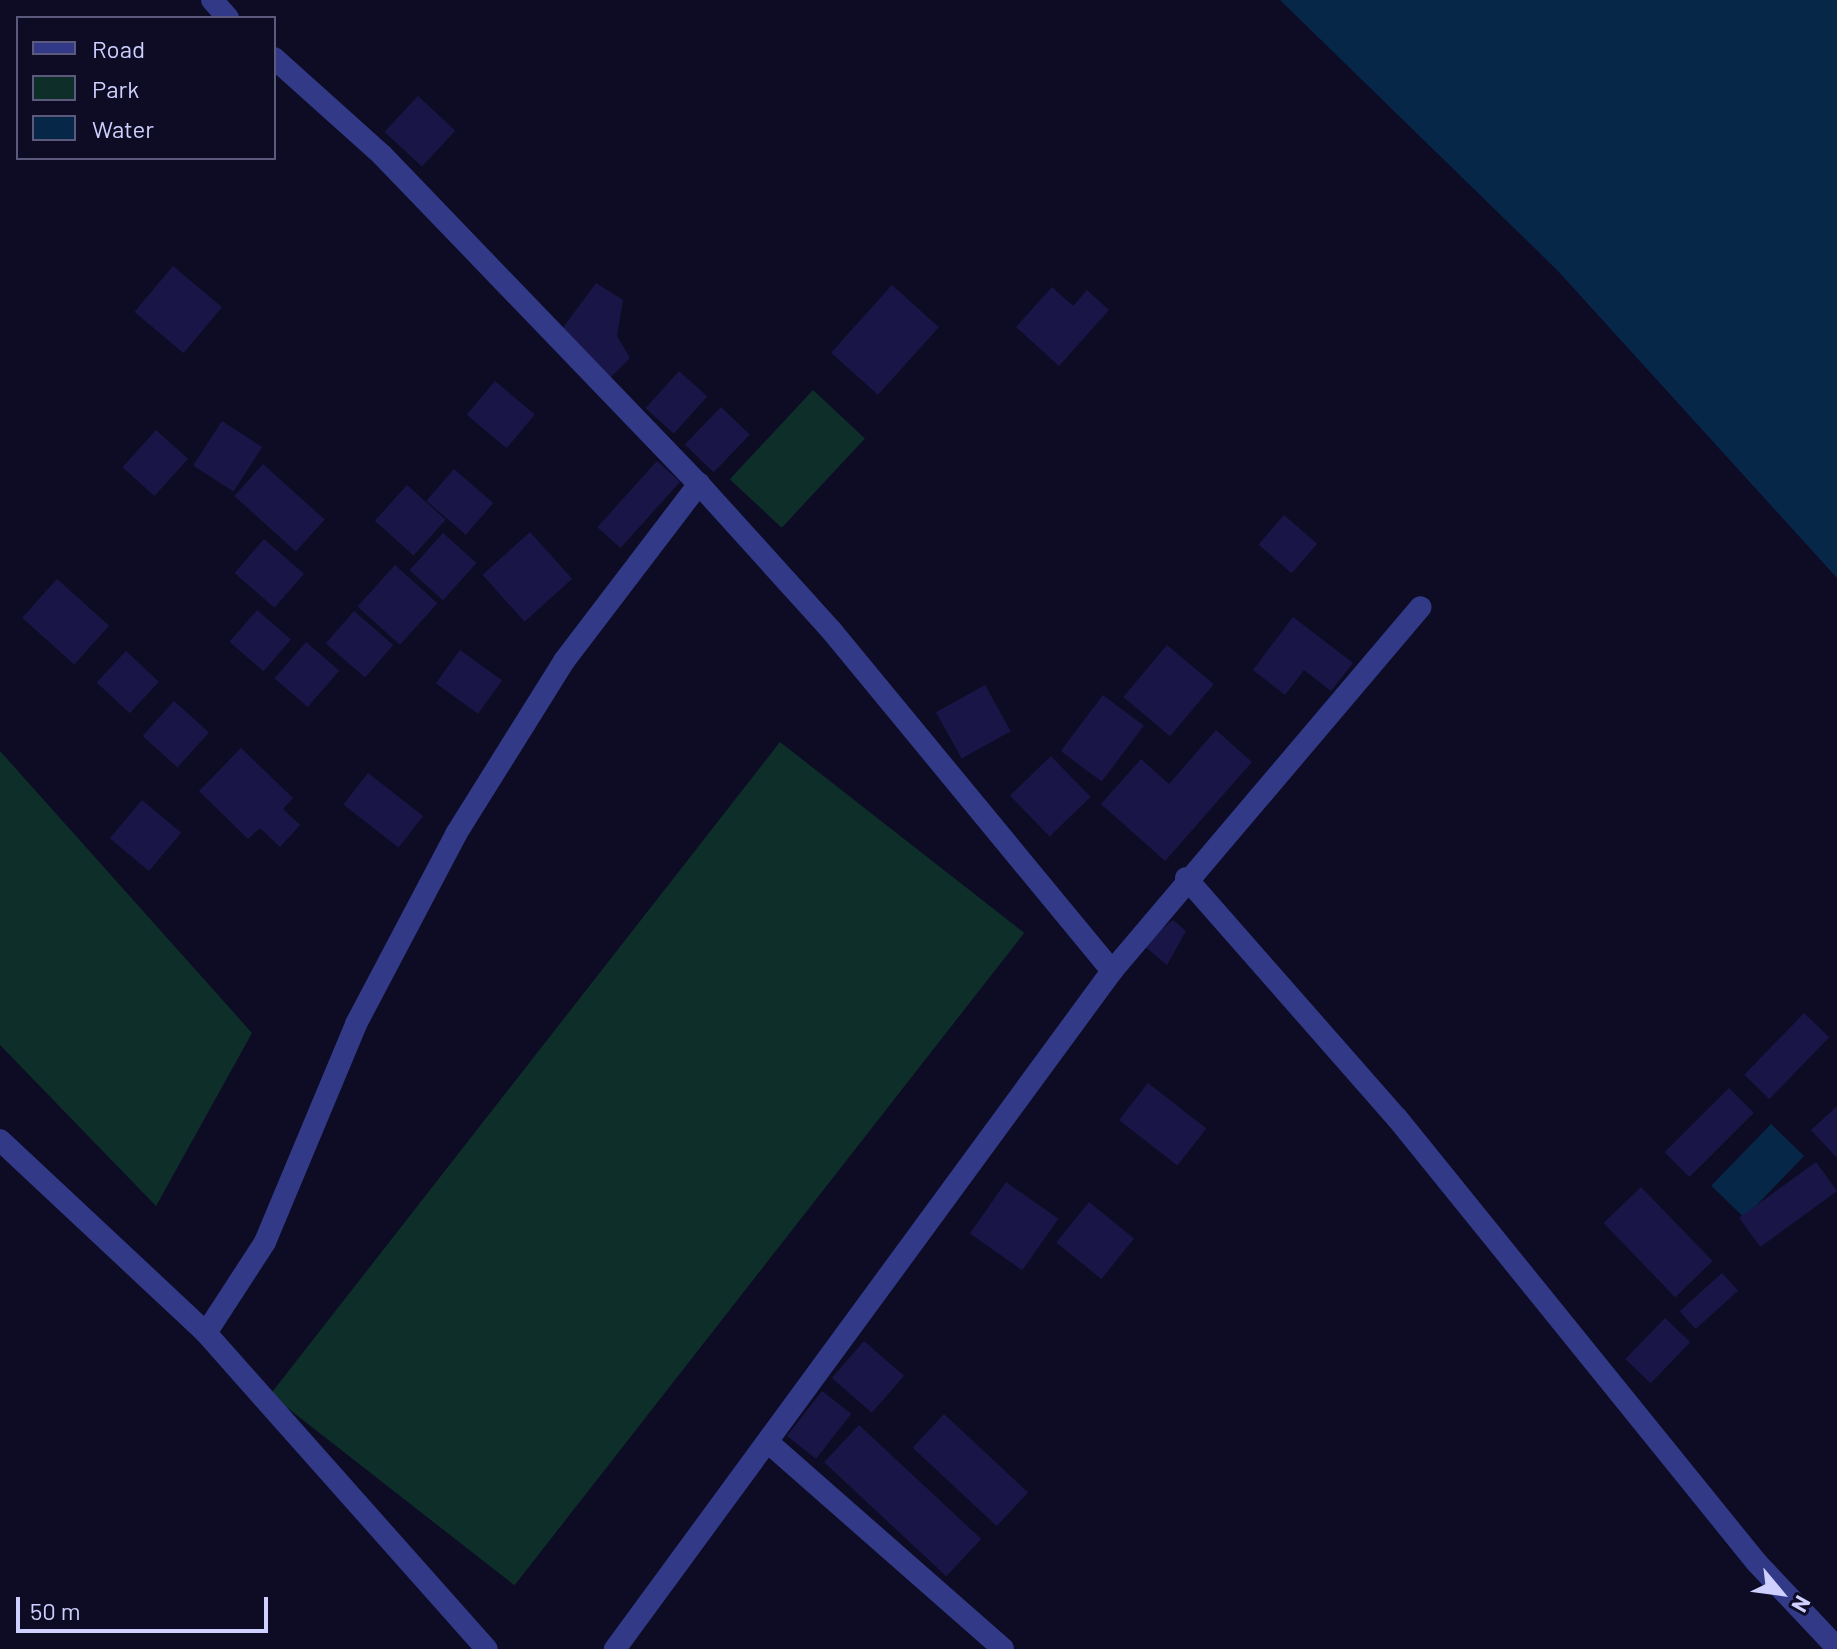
<!DOCTYPE html>
<style>
body{margin:0}
#map{position:relative;width:1837px;height:1649px;overflow:hidden;background:#0d0c24;font-family:Barlow,sans-serif}
div>[style]{position:absolute}
.green>*{inset:0;background:#0e2f29;transform-origin:0 0}
.water>*{inset:0;background:#072748;transform-origin:0 0}
.building>*{inset:0;background:#191647;transform-origin:0 0}
.minor>*{height:22px;margin:-11px;padding:0 11px;transform-origin:11px;border-radius:11px;background:#323a88}
span{translate:-50% -50%;white-space:nowrap;text-align:center;line-height:1.15;-webkit-text-stroke:6px #0d0c24;paint-order:stroke}
.legend{position:absolute;left:16px;top:16px;width:260px;height:144px;box-sizing:border-box;background:#0d0c24;border:2px solid #5b5a7c;margin:0;padding:10px 14px;list-style:none;font-size:24px;color:#cfd0ff}
.legend li{display:flex;align-items:center;gap:16px;height:40px}
.legend b{width:40px;border:2px solid #5b5a7c}
.north{position:absolute;left:1741px;top:1553px;width:80px;height:80px;-webkit-text-stroke:6px #0d0c24;paint-order:stroke;rotate:119deg;font-size:22px;font-weight:700;line-height:32px;text-align:center;color:#cfd0ff}
.north::after{content:'';display:block;margin:auto;width:28px;height:36px;background:#cfd0ff;clip-path:polygon(50% 0,100% 100%,50% 72%,0 100%)}
.scale{position:absolute;left:16px;top:1597px;width:252px;height:36px;box-sizing:border-box;border:4px solid #cfd0ff;border-top:0;padding-left:10px;font-size:24px;line-height:28px;white-space:nowrap;color:#cfd0ff;-webkit-text-stroke:6px #0d0c24;paint-order:stroke}
</style>
<div id="map">
<div class="green">
<div style="left:813px;top:390px;width:71px;height:122px;rotate:43deg"></div>
<div style="left:780px;top:742px;width:310px;height:828px;rotate:38deg"></div>
<div style="clip-path:polygon(0 751px,252px 1033px,156px 1206px,0 1045px)"></div>
</div>
<div class="water">
<div style="clip-path:polygon(1280px 0,1837px 0,1837px 578px,1558px 271px)"></div>
<div style="left:1771px;top:1124px;width:46px;height:86px;rotate:44deg"></div>
</div>
<div class="building">
<div style="left:418px;top:96px;width:51px;height:49px;rotate:43deg"></div>
<div style="left:173px;top:266px;width:64px;height:60px;rotate:40deg"></div>
<div style="clip-path:polygon(596px 283px,623px 300px,617px 336px,630px 358px,603px 385px,556px 337px)"></div>
<div style="left:892px;top:285px;width:63px;height:91px;rotate:42deg"></div>
<div style="clip-path:polygon(1052px 287px,1073px 306px,1087px 290px,1109px 310px,1059px 366px,1016px 327px)"></div>
<div style="left:679px;top:371px;width:38px;height:50px;rotate:42deg"></div>
<div style="left:495px;top:381px;width:52px;height:44px;rotate:40deg"></div>
<div style="left:721px;top:407px;width:40px;height:52px;rotate:44deg"></div>
<div style="left:222px;top:421px;width:48px;height:53px;rotate:33deg"></div>
<div style="left:156px;top:430px;width:43px;height:50px;rotate:42deg"></div>
<div style="left:657px;top:461px;width:31px;height:89px;rotate:42deg"></div>
<div style="left:263px;top:464px;width:83px;height:43px;rotate:42deg"></div>
<div style="left:454px;top:469px;width:52px;height:42px;rotate:41deg"></div>
<div style="left:407px;top:485px;width:52px;height:48px;rotate:42deg"></div>
<div style="left:1284px;top:515px;width:44px;height:39px;rotate:41deg"></div>
<div style="left:530px;top:532px;width:63px;height:64px;rotate:48deg"></div>
<div style="left:443px;top:533px;width:45px;height:50px;rotate:42deg"></div>
<div style="left:264px;top:539px;width:53px;height:45px;rotate:41deg"></div>
<div style="left:395px;top:565px;width:57px;height:56px;rotate:42deg"></div>
<div style="left:57px;top:579px;width:70px;height:52px;rotate:42deg"></div>
<div style="left:257px;top:610px;width:45px;height:42px;rotate:41deg"></div>
<div style="left:354px;top:611px;width:52px;height:43px;rotate:41deg"></div>
<div style="clip-path:polygon(1293px 617px,1353px 663px,1331px 691px,1304px 670px,1285px 695px,1253px 670px)"></div>
<div style="left:306px;top:642px;width:44px;height:48px;rotate:41deg"></div>
<div style="left:1167px;top:645px;width:61px;height:68px;rotate:40deg"></div>
<div style="left:460px;top:650px;width:52px;height:41px;rotate:36deg"></div>
<div style="left:126px;top:651px;width:45px;height:43px;rotate:43deg"></div>
<div style="left:985px;top:685px;width:53px;height:56px;rotate:61deg"></div>
<div style="left:1103px;top:695px;width:51px;height:70px;rotate:37deg"></div>
<div style="left:174px;top:701px;width:47px;height:47px;rotate:42deg"></div>
<div style="clip-path:polygon(1216px 730px,1252px 762px,1165px 861px,1101px 804px,1141px 759px,1169px 784px)"></div>
<div style="clip-path:polygon(241px 748px,293px 798px,283px 809px,300px 825px,280px 847px,260px 828px,248px 839px,199px 791px)"></div>
<div style="left:1051px;top:756px;width:57px;height:57px;rotate:46deg"></div>
<div style="left:368px;top:773px;width:70px;height:40px;rotate:38deg"></div>
<div style="left:142px;top:800px;width:51px;height:50px;rotate:40deg"></div>
<div style="clip-path:polygon(1173px 920px,1186px 931px,1167px 965px,1142px 944px)"></div>
<div style="left:1804px;top:1013px;width:35px;height:86px;rotate:44deg"></div>
<div style="left:1148px;top:1083px;width:74px;height:47px;rotate:38deg"></div>
<div style="left:1729px;top:1088px;width:35px;height:91px;rotate:45deg"></div>
<div style="clip-path:polygon(1837px 1106px,1837px 1158px,1811px 1130px)"></div>
<div style="left:1816px;top:1162px;width:36px;height:95px;rotate:54deg"></div>
<div style="left:1006px;top:1182px;width:64px;height:63px;rotate:35deg"></div>
<div style="left:1641px;top:1187px;width:103px;height:52px;rotate:46deg"></div>
<div style="left:1089px;top:1202px;width:58px;height:52px;rotate:39deg"></div>
<div style="left:1722px;top:1273px;width:24px;height:57px;rotate:48deg"></div>
<div style="left:1665px;top:1318px;width:35px;height:57px;rotate:44deg"></div>
<div style="left:864px;top:1341px;width:53px;height:49px;rotate:41deg"></div>
<div style="left:822px;top:1391px;width:37px;height:57px;rotate:38deg"></div>
<div style="left:944px;top:1414px;width:115px;height:46px;rotate:43deg"></div>
<div style="left:859px;top:1425px;width:167px;height:51px;rotate:43deg"></div>
</div>
<div class="minor">
<div style="left:212px;top:0;width:24px;rotate:48deg"></div>
<div style="left:274px;top:58px;width:145px;rotate:41.9deg"></div>
<div style="left:382px;top:155px;width:457px;rotate:46.1deg"></div>
<div style="left:699px;top:484px;width:197px;rotate:47.9deg"></div>
<div style="left:831px;top:630px;width:442px;rotate:50.5deg"></div>
<div style="left:1112px;top:971px;width:841px;rotate:126.24deg"></div>
<div style="left:1186px;top:878px;width:320px;rotate:48.7deg"></div>
<div style="left:1397px;top:1118px;width:572px;rotate:51.03deg"></div>
<div style="left:1757px;top:1563px;width:117px;rotate:46.7deg"></div>
<div style="left:1112px;top:971px;width:477px;rotate:-49.7deg"></div>
<div style="left:0;top:1140px;width:282px;rotate:43.1deg"></div>
<div style="left:206px;top:1333px;width:423px;rotate:48.4deg"></div>
<div style="left:206px;top:1333px;width:108px;rotate:-57deg"></div>
<div style="left:265px;top:1242px;width:236px;rotate:-67.3deg"></div>
<div style="left:356px;top:1024px;width:215px;rotate:-62.2deg"></div>
<div style="left:456px;top:834px;width:204px;rotate:-58deg"></div>
<div style="left:564px;top:661px;width:223px;rotate:-52.7deg"></div>
<div style="left:770px;top:1444px;width:310px;rotate:41.3deg"></div>
</div>
<ul class="legend">
<li><b style="height:10px;background:#323a88"></b>Road</li>
<li><b style="height:22px;background:#0e2f29"></b>Park</li>
<li><b style="height:22px;background:#072748"></b>Water</li>
</ul>
<div class="north">N</div>
<div class="scale">50 m</div>
</div>
